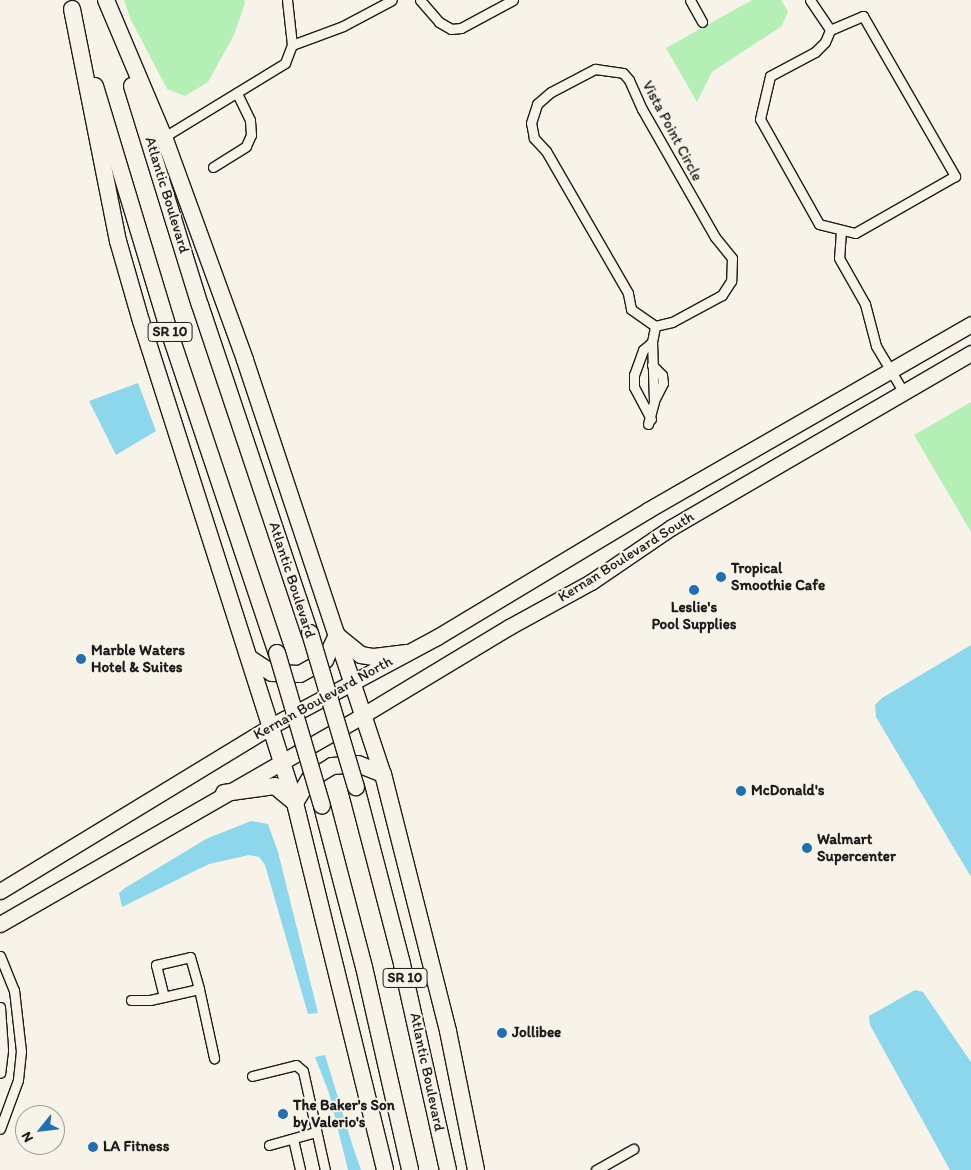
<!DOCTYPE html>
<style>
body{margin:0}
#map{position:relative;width:971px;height:1170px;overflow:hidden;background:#f7f3e8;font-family:Itim,sans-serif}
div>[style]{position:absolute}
.green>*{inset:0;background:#b4f0b6}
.water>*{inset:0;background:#8cd7ec}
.roads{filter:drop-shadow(1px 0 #1c1c1c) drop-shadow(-1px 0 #1c1c1c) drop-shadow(0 1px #1c1c1c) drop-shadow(0 -1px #1c1c1c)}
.street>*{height:9px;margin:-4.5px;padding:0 4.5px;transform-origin:4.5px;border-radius:4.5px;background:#f7f3e8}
.primary>*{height:15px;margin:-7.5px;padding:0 7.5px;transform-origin:7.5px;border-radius:7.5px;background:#f7f3e8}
.highway>*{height:16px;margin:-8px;padding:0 8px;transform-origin:8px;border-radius:8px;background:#f7f3e8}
.bridges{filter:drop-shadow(1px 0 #1c1c1c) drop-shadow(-1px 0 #1c1c1c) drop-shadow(0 1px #1c1c1c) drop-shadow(0 -1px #1c1c1c)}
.highway-bridge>*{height:16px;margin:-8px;padding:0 8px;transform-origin:8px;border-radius:8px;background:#f7f3e8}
.dots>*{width:14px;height:14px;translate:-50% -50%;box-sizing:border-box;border:2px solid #f7f3e8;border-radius:50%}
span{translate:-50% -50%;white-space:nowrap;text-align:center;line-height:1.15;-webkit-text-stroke:4px #f7f3e8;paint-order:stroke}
.shield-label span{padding:1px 4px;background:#f7f3e8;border:1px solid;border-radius:4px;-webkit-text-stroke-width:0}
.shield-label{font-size:14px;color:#1c1c1c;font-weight:700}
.street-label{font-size:15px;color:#1c1c1c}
.poi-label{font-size:15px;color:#1c1c1c;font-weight:700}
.left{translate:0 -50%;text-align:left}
.north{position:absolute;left:15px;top:1105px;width:50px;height:50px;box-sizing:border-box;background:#f7f3e8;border:1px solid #9f9d96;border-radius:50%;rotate:241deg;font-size:14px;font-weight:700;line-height:20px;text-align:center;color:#1c1c1c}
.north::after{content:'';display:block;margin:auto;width:18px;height:22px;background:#1f6fb2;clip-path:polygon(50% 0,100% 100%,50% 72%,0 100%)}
</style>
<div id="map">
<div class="green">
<div style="clip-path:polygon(124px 0,244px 0,245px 3px,234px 35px,208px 82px,185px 96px,167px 89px,131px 20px)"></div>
<div style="clip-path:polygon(752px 0,781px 0,788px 11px,782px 26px,712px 72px,697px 102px,666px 48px)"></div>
<div style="clip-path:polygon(971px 402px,971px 532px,914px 435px)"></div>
</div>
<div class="water">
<div style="clip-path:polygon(138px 383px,156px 431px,116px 455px,89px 401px)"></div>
<div style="clip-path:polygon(971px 645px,971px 877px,876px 717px,875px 705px,882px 698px)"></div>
<div style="clip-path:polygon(251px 821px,268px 824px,278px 852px,318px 1013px,308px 1014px,265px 865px,259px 857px,249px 855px,209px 864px,122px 907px,119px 893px,125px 888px,206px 839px)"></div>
<div style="clip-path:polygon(915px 990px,923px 992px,971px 1062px,971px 1170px,950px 1170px,870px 1025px,869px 1016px)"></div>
<div style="clip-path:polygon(325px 1055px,353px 1147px,361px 1170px,348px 1170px,329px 1093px,315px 1057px)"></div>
</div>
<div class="roads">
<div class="street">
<div style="left:420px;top:0;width:29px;rotate:49deg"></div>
<div style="left:439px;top:22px;width:14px;rotate:30deg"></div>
<div style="left:451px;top:29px;width:10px;rotate:-6deg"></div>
<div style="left:461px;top:28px;width:59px;rotate:-28.3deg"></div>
<div style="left:690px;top:0;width:25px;rotate:61deg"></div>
<div style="left:810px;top:0;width:36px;rotate:56deg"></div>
<div style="left:863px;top:16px;width:185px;rotate:60.1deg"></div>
<div style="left:955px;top:176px;width:115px;rotate:150.3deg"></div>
<div style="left:855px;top:233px;width:37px;rotate:-166deg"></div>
<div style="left:819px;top:224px;width:120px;rotate:-119.3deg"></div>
<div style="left:760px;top:119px;width:44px;rotate:-76.9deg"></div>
<div style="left:770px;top:76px;width:51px;rotate:-28.1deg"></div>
<div style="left:815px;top:52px;width:14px;rotate:-45deg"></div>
<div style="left:825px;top:42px;width:13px;rotate:-67deg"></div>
<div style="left:830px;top:30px;width:36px;rotate:-23deg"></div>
<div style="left:292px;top:45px;width:54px;rotate:-20.4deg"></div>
<div style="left:343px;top:26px;width:55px;rotate:-28deg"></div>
<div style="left:164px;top:137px;width:142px;rotate:-31.4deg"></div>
<div style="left:285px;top:63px;width:19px;rotate:-69deg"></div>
<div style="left:292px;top:45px;width:45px;rotate:-96.3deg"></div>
<div style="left:213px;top:167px;width:39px;rotate:-32deg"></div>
<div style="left:246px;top:146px;width:12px;rotate:-66deg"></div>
<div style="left:251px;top:135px;width:15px;rotate:-94deg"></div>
<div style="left:250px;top:120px;width:30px;rotate:-116deg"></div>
<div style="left:841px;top:231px;width:27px;rotate:94deg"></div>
<div style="left:839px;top:258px;width:53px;rotate:60.5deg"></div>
<div style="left:865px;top:304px;width:43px;rotate:75.3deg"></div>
<div style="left:876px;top:346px;width:55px;rotate:59.2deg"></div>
<div style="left:652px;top:365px;width:14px;rotate:45deg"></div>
<div style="left:662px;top:375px;width:8px;rotate:83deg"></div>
<div style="left:663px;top:383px;width:20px;rotate:117deg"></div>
<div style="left:651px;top:419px;width:36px;rotate:-118deg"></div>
<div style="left:634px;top:387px;width:12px;rotate:-90deg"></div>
<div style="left:634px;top:375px;width:27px;rotate:-70deg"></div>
<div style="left:643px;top:350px;width:12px;rotate:-42deg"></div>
<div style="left:648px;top:424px;width:24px;rotate:-75deg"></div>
<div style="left:654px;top:401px;width:59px;rotate:-91.9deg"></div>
<div style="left:652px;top:342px;width:16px;rotate:-79deg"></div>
<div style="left:655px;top:326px;width:29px;rotate:-145deg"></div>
<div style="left:631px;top:309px;width:16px;rotate:-101deg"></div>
<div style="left:628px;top:293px;width:164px;rotate:-120deg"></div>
<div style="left:546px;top:151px;width:18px;rotate:-133deg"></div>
<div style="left:534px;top:138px;width:15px;rotate:-101deg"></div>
<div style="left:531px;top:123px;width:20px;rotate:-72deg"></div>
<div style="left:537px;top:104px;width:18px;rotate:-41deg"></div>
<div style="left:551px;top:92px;width:50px;rotate:-27.6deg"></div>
<div style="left:595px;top:69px;width:28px;rotate:8deg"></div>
<div style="left:623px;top:73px;width:9px;rotate:49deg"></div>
<div style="left:629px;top:80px;width:32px;rotate:66deg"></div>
<div style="left:642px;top:109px;width:147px;rotate:60.3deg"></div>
<div style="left:715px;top:237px;width:27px;rotate:51deg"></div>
<div style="left:732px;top:258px;width:23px;rotate:92deg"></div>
<div style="left:731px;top:281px;width:17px;rotate:123deg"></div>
<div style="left:722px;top:295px;width:57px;rotate:151.6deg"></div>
<div style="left:672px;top:322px;width:17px;rotate:167deg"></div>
<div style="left:0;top:956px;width:37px;rotate:68deg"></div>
<div style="left:14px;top:990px;width:61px;rotate:83.5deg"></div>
<div style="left:21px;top:1051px;width:29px;rotate:96deg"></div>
<div style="left:18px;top:1080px;width:52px;rotate:110.2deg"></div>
<div style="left:164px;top:997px;width:33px;rotate:-104deg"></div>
<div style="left:156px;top:965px;width:35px;rotate:-13deg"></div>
<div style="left:190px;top:957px;width:33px;rotate:74deg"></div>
<div style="left:131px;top:1000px;width:19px"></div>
<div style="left:150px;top:1000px;width:50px;rotate:-12.7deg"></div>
<div style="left:199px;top:989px;width:71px;rotate:77.7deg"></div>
<div style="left:0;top:1007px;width:43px;rotate:86deg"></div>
<div style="left:3px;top:1050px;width:23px;rotate:97deg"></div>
<div style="left:252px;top:1076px;width:45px;rotate:-14deg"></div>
<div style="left:296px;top:1065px;width:9px;rotate:41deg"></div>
<div style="left:303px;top:1071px;width:101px;rotate:77.5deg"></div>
<div style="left:293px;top:1139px;width:32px;rotate:77deg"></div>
<div style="left:269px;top:1145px;width:49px;rotate:-15.5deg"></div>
<div style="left:596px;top:1170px;width:43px;rotate:-29.6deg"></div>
</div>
<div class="primary">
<div style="left:0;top:891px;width:317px;rotate:-31.3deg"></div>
<div style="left:271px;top:726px;width:188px;rotate:-28.2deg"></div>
<div style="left:437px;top:637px;width:246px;rotate:-31deg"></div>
<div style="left:648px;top:510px;width:373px;rotate:-29.9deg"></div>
<div style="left:0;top:924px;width:419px;rotate:-29.9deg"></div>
<div style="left:363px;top:715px;width:170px;rotate:-31.1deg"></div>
<div style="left:509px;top:627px;width:94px;rotate:-28.8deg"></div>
<div style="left:591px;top:582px;width:98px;rotate:-34.2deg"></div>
<div style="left:672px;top:527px;width:346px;rotate:-30.2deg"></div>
</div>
<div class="highway">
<div style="left:106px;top:0;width:149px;rotate:67.1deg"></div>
<div style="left:164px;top:137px;width:237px;rotate:70deg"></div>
<div style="left:245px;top:360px;width:436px;rotate:71.6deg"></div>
<div style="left:383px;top:774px;width:265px;rotate:75.8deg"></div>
<div style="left:448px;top:1031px;width:142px;rotate:78.6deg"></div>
<div style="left:72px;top:9px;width:237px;rotate:78.8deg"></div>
<div style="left:118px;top:241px;width:83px;rotate:74deg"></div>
<div style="left:141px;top:321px;width:506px;rotate:72.28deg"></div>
<div style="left:295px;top:803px;width:378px;rotate:76.2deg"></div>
<div style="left:95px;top:86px;width:256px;rotate:73.2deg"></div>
<div style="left:169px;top:331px;width:340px;rotate:71.5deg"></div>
<div style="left:132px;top:86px;width:229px;rotate:72.8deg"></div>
<div style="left:200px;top:305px;width:346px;rotate:71.5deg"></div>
<div style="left:340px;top:638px;width:27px;rotate:39deg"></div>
<div style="left:361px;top:655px;width:13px;rotate:9deg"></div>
<div style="left:374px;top:657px;width:33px;rotate:-7deg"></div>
<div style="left:249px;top:658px;width:27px;rotate:33deg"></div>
<div style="left:272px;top:673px;width:28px;rotate:2deg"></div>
<div style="left:300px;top:674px;width:29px;rotate:-29deg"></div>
<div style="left:325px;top:660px;width:28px;rotate:-64deg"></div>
<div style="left:356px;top:787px;width:183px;rotate:75.4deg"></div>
<div style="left:402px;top:964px;width:211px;rotate:77.4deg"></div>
<div style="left:224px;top:793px;width:51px;rotate:-7.8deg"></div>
<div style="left:275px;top:786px;width:26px;rotate:40deg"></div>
<div style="left:295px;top:803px;width:27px;rotate:-59deg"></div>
<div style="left:309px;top:780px;width:27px;rotate:-31deg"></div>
<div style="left:332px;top:766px;width:26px;rotate:-4deg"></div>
<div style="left:358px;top:764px;width:27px;rotate:22deg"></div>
<div style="left:322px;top:806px;width:166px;rotate:75.4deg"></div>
<div style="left:364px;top:967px;width:208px;rotate:77.2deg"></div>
</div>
</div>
<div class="bridges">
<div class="highway-bridge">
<div style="left:310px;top:633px;width:161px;rotate:73.4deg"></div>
<div style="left:277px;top:653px;width:159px;rotate:73.6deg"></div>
</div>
</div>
<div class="dots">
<div style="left:721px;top:577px;background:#1f6fb2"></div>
<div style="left:694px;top:590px;background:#1f6fb2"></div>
<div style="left:81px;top:659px;background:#1f6fb2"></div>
<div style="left:741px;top:791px;background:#1f6fb2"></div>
<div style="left:807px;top:848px;background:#1f6fb2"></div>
<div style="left:502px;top:1033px;background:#1f6fb2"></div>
<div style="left:283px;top:1114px;background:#1f6fb2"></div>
<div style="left:93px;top:1147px;background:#1f6fb2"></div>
</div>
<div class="shield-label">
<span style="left:170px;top:332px">SR 10</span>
<span style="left:405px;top:978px">SR 10</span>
</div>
<div class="street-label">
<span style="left:672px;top:131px;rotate:62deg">Vista Point Circle</span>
<span style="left:167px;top:195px;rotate:73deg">Atlantic Boulevard</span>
<span style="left:626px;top:557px;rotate:-32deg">Kernan Boulevard South</span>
<span style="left:292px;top:580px;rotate:72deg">Atlantic Boulevard</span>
<span style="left:323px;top:698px;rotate:-29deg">Kernan Boulevard North</span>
<span style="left:427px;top:1072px;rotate:78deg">Atlantic Boulevard</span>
</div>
<div class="poi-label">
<span class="left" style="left:731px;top:577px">Tropical<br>Smoothie Cafe</span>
<span style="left:694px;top:616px">Leslie's<br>Pool Supplies</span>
<span class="left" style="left:91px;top:659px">Marble Waters<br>Hotel &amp; Suites</span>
<span class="left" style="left:751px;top:791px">McDonald's</span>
<span class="left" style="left:817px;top:848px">Walmart<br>Supercenter</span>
<span class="left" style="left:512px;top:1033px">Jollibee</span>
<span class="left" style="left:293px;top:1114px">The Baker's Son<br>by Valerio's</span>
<span class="left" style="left:103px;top:1147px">LA Fitness</span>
</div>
<div class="north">N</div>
</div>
